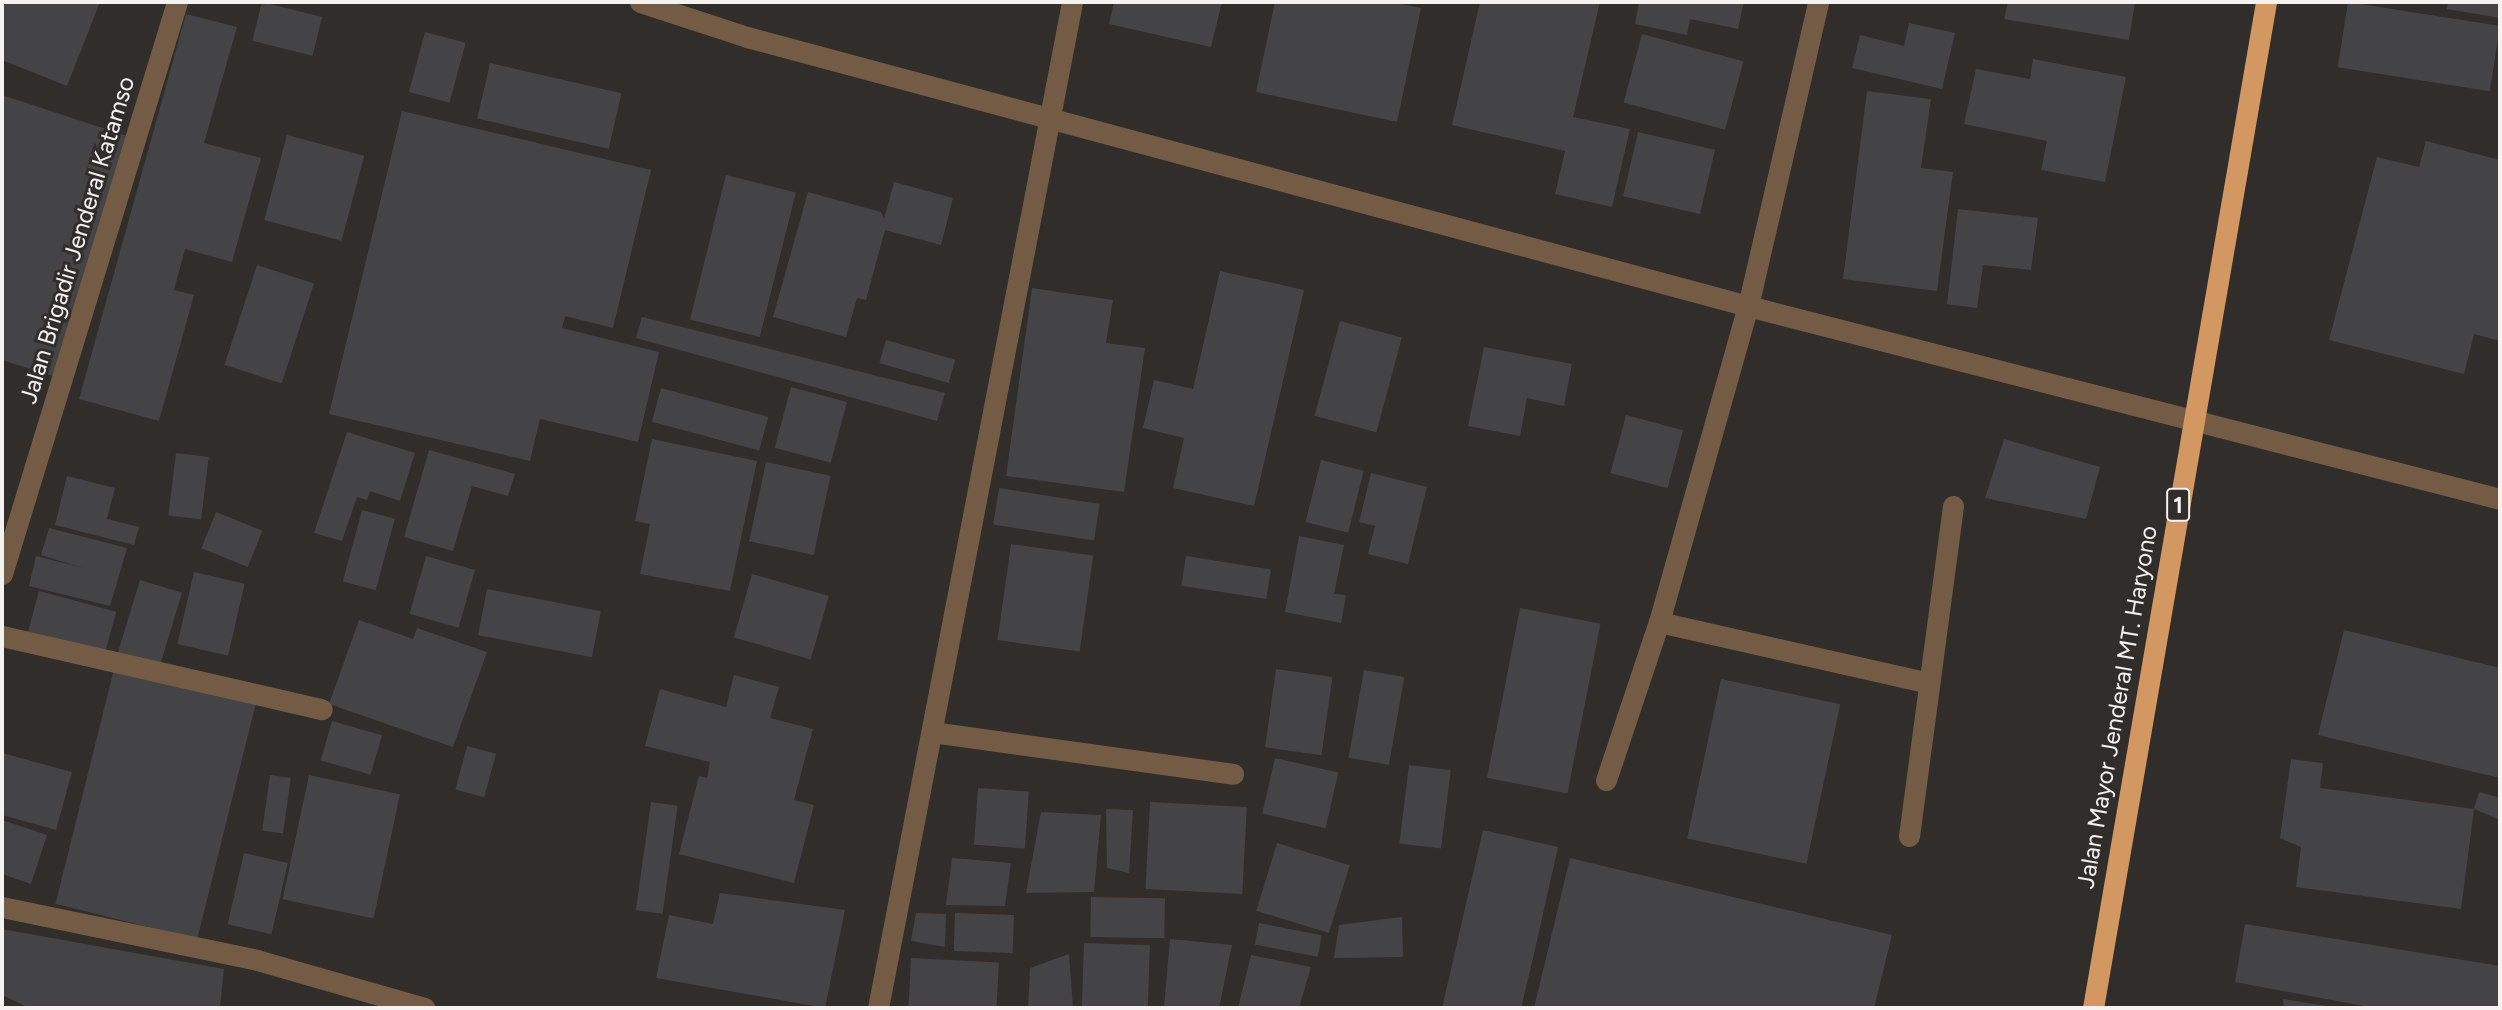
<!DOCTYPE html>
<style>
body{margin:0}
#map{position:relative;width:2502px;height:1010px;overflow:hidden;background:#302d2b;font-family:Figtree,sans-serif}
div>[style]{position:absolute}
.building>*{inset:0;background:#444346;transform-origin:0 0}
.minor>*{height:21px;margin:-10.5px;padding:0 10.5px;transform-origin:10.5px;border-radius:10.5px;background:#745b46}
.highway>*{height:21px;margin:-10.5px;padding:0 10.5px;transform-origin:10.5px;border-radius:10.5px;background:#d39861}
span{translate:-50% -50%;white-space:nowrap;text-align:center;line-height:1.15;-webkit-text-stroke:6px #302d2b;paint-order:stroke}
.shield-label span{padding:2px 5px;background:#302d2b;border:2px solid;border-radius:5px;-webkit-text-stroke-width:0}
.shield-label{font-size:23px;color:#f5f3f2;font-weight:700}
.street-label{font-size:24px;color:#f5f3f2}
.frame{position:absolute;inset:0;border:4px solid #f5f3f2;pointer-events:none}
</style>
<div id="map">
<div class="building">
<div style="clip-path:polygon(2px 2px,100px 2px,67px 86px,2px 60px)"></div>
<div style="left:262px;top:2px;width:62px;height:40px;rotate:14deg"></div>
<div style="clip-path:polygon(1114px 2px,1222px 2px,1211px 47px,1109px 24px)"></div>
<div style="clip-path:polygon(1275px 2px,1392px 2px,1421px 8px,1397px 122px,1256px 92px)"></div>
<div style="clip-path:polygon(1480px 2px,1600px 2px,1573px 117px,1630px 129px,1612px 207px,1555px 194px,1565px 151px,1452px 125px)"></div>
<div style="clip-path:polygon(1639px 2px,1744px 2px,1738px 29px,1690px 19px,1687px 35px,1635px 24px)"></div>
<div style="clip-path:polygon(2008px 2px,2135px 2px,2129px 40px,2004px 19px)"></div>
<div style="left:2348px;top:2px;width:154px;height:66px;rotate:9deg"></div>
<div style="clip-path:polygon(2448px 2px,2500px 2px,2500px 18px,2447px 9px)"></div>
<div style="clip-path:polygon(186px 14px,237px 27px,204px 143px,261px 158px,232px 262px,185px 249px,174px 290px,194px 295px,159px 421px,79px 399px)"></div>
<div style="clip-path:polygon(1909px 23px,1955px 33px,1942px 89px,1852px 68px,1860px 35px,1904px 46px)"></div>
<div style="left:425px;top:32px;width:42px;height:62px;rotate:15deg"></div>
<div style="left:1642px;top:34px;width:105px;height:71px;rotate:15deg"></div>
<div style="clip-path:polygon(2033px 59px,2126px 77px,2105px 182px,2041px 170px,2047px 141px,1964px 124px,1976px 69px,2030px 79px)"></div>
<div style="left:490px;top:63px;width:135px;height:57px;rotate:13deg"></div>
<div style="clip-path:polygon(1867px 91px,1931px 99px,1921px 168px,1953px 172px,1937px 291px,1843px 279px)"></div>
<div style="clip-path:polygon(2px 95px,130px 137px,59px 378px,2px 360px)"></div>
<div style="clip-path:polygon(402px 111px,651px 170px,613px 328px,565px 316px,562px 328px,659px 352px,638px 442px,540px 419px,530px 461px,329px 414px)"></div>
<div style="left:1638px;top:132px;width:79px;height:66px;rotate:13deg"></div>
<div style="left:287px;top:135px;width:80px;height:88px;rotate:15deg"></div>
<div style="clip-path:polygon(2426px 141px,2500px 160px,2500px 341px,2474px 334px,2464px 374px,2329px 340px,2377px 157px,2419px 167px)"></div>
<div style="left:726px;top:175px;width:72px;height:149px;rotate:14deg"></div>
<div style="clip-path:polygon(894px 182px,953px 198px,941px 245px,885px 230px,866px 300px,857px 298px,846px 337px,773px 317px,808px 192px,881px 212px,884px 219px)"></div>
<div style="clip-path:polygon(1958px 209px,2038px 218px,2031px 270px,1983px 265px,1977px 308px,1947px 304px)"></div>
<div style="left:257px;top:265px;width:60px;height:105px;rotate:18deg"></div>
<div style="clip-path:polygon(1220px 271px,1304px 290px,1254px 506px,1173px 488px,1184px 438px,1143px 428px,1154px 380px,1193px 389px)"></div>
<div style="clip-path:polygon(1032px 288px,1113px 300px,1106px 343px,1145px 348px,1124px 492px,1006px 476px)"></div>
<div style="clip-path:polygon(642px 317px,945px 393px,937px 421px,636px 338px)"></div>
<div style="left:1340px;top:321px;width:64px;height:98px;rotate:15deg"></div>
<div style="left:886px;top:340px;width:72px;height:24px;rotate:16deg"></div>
<div style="clip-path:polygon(1484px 347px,1572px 364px,1564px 406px,1527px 398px,1520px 436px,1468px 426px)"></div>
<div style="left:791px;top:387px;width:58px;height:63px;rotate:15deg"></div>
<div style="left:661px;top:388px;width:111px;height:35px;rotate:15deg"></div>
<div style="left:1626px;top:415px;width:59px;height:60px;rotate:15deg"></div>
<div style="clip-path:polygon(347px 432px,415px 453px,400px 501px,370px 491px,367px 500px,357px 497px,342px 541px,314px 533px)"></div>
<div style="clip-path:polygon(652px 439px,757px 461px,730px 591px,640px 574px,650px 524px,635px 521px)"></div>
<div style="clip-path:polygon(2004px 439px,2100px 467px,2086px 519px,1985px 498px)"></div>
<div style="clip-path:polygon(429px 450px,515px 474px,508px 496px,472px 486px,453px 551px,404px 537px)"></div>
<div style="left:176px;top:453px;width:33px;height:63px;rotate:7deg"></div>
<div style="left:1321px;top:460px;width:44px;height:64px;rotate:14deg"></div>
<div style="left:766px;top:462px;width:66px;height:81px;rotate:12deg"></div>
<div style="clip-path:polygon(1371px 473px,1427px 487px,1408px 564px,1368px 554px,1375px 526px,1359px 522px)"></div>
<div style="clip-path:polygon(67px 476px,115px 488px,107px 519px,139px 527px,134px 545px,55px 525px)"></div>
<div style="left:999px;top:488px;width:102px;height:37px;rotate:9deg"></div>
<div style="left:362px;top:510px;width:34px;height:74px;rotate:15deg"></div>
<div style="left:216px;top:512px;width:50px;height:39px;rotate:22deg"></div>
<div style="clip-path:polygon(49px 528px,127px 548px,110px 606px,29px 586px,36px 556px,83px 568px,41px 555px)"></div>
<div style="clip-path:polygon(1299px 536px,1344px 545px,1334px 594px,1346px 595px,1341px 623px,1285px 612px)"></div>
<div style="left:1011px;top:544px;width:83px;height:97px;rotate:8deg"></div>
<div style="left:426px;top:556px;width:51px;height:60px;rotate:16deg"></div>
<div style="left:1186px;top:556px;width:86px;height:30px;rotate:9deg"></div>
<div style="left:194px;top:572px;width:52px;height:74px;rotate:13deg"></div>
<div style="left:752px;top:574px;width:80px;height:66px;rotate:16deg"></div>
<div style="left:140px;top:580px;width:44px;height:77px;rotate:17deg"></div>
<div style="left:487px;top:589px;width:116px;height:47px;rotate:11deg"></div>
<div style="left:39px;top:591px;width:80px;height:50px;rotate:15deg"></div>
<div style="left:1520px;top:608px;width:82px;height:173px;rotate:11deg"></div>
<div style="clip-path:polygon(359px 620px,413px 639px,417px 628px,487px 652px,453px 747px,329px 704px)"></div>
<div style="clip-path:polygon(2344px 630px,2500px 668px,2500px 778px,2318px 735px)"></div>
<div style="left:114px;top:669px;width:146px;height:242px;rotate:14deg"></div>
<div style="left:1276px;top:669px;width:57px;height:79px;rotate:8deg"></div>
<div style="left:1364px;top:670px;width:41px;height:89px;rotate:10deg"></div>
<div style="clip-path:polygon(734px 675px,779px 687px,770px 718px,813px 729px,794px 800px,814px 805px,794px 883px,679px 854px,699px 776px,707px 778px,710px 762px,645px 746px,660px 689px,726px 707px)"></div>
<div style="left:1721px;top:679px;width:122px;height:163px;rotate:12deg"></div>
<div style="left:332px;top:721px;width:52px;height:41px;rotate:16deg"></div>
<div style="left:467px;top:746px;width:30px;height:45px;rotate:15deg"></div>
<div style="clip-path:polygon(2px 753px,72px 772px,56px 830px,2px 815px)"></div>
<div style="left:1275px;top:758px;width:65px;height:57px;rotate:13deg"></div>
<div style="clip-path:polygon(2291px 759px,2323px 763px,2320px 788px,2474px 809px,2479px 792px,2500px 798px,2500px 820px,2474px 809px,2461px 909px,2296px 887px,2301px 847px,2280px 838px)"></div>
<div style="left:1409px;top:765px;width:42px;height:79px;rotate:7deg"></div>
<div style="left:270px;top:775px;width:21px;height:56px;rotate:8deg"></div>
<div style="left:309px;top:775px;width:93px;height:127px;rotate:12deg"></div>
<div style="left:978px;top:788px;width:51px;height:57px;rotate:4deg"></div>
<div style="left:651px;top:802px;width:27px;height:109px;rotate:8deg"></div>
<div style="left:1150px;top:802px;width:97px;height:87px;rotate:3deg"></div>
<div style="clip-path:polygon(1106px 809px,1133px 810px,1129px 873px,1107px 868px)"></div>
<div style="clip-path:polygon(1041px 812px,1101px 815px,1094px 892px,1026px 893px)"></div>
<div style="clip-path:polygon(2px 820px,47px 835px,31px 884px,2px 874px)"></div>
<div style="clip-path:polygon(1483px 830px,1558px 847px,1534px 954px,1521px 1008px,1442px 1008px)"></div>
<div style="left:1277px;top:843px;width:76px;height:71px;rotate:17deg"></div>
<div style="left:244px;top:853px;width:45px;height:73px;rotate:13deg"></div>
<div style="clip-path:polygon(952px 858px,1011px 863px,1005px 906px,946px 905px)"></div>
<div style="clip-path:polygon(1570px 858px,1892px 935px,1874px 1008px,1534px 1008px)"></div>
<div style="clip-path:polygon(720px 893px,845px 910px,825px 1008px,656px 978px,669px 915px,713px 924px)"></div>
<div style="left:1091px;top:897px;width:74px;height:40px;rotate:1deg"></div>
<div style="clip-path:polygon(916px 913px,946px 914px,945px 947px,911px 941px)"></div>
<div style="left:955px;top:913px;width:59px;height:38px;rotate:2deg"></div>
<div style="clip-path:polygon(1402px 917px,1403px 957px,1334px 958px,1339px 925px)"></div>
<div style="left:1259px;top:923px;width:64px;height:22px;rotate:11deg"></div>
<div style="clip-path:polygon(2245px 924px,2500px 966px,2500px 1008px,2374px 1008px,2235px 982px)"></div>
<div style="clip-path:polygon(2px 929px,224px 969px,220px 1008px,29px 1008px,2px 995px)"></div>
<div style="clip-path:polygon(1170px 939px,1232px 945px,1219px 1008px,1164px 1007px)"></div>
<div style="left:1084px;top:943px;width:66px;height:65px;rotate:2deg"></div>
<div style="clip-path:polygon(1069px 954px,1073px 1008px,1028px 1008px,1030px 968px)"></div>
<div style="clip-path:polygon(1251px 955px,1311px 967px,1299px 1008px,1238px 1008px)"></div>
<div style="left:911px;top:958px;width:88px;height:50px;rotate:3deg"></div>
<div style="clip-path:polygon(2283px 999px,2333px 1007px,2333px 1008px,2284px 1008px)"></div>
</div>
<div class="minor">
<div style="left:640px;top:2px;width:113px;rotate:18.1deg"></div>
<div style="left:747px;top:37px;width:1037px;rotate:15.04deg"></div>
<div style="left:1748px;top:306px;width:776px;rotate:14.39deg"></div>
<div style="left:2px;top:574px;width:598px;rotate:-72.99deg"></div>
<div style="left:1659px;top:622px;width:277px;rotate:12.7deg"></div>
<div style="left:2px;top:636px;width:328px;rotate:12.9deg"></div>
<div style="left:932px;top:732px;width:304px;rotate:7.9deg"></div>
<div style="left:1606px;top:780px;width:167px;rotate:-71.5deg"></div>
<div style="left:1659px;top:622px;width:328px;rotate:-74.3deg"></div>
<div style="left:1748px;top:306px;width:312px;rotate:-77deg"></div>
<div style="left:1909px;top:836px;width:333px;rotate:-82.4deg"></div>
<div style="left:2px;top:907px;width:260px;rotate:11.7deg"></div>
<div style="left:257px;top:960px;width:174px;rotate:16deg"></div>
<div style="left:878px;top:1008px;width:1025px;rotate:-79.08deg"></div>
</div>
<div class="highway">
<div style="left:2093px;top:1008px;width:1021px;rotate:-80.24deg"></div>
</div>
<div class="shield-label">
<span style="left:2178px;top:505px">1</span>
</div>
<div class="street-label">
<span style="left:77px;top:240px;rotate:-73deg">Jalan Brigadir Jenderal Katamso</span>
<span style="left:2117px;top:707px;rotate:-80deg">Jalan Mayor Jenderal MT. Haryono</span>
</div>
<div class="frame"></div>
</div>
